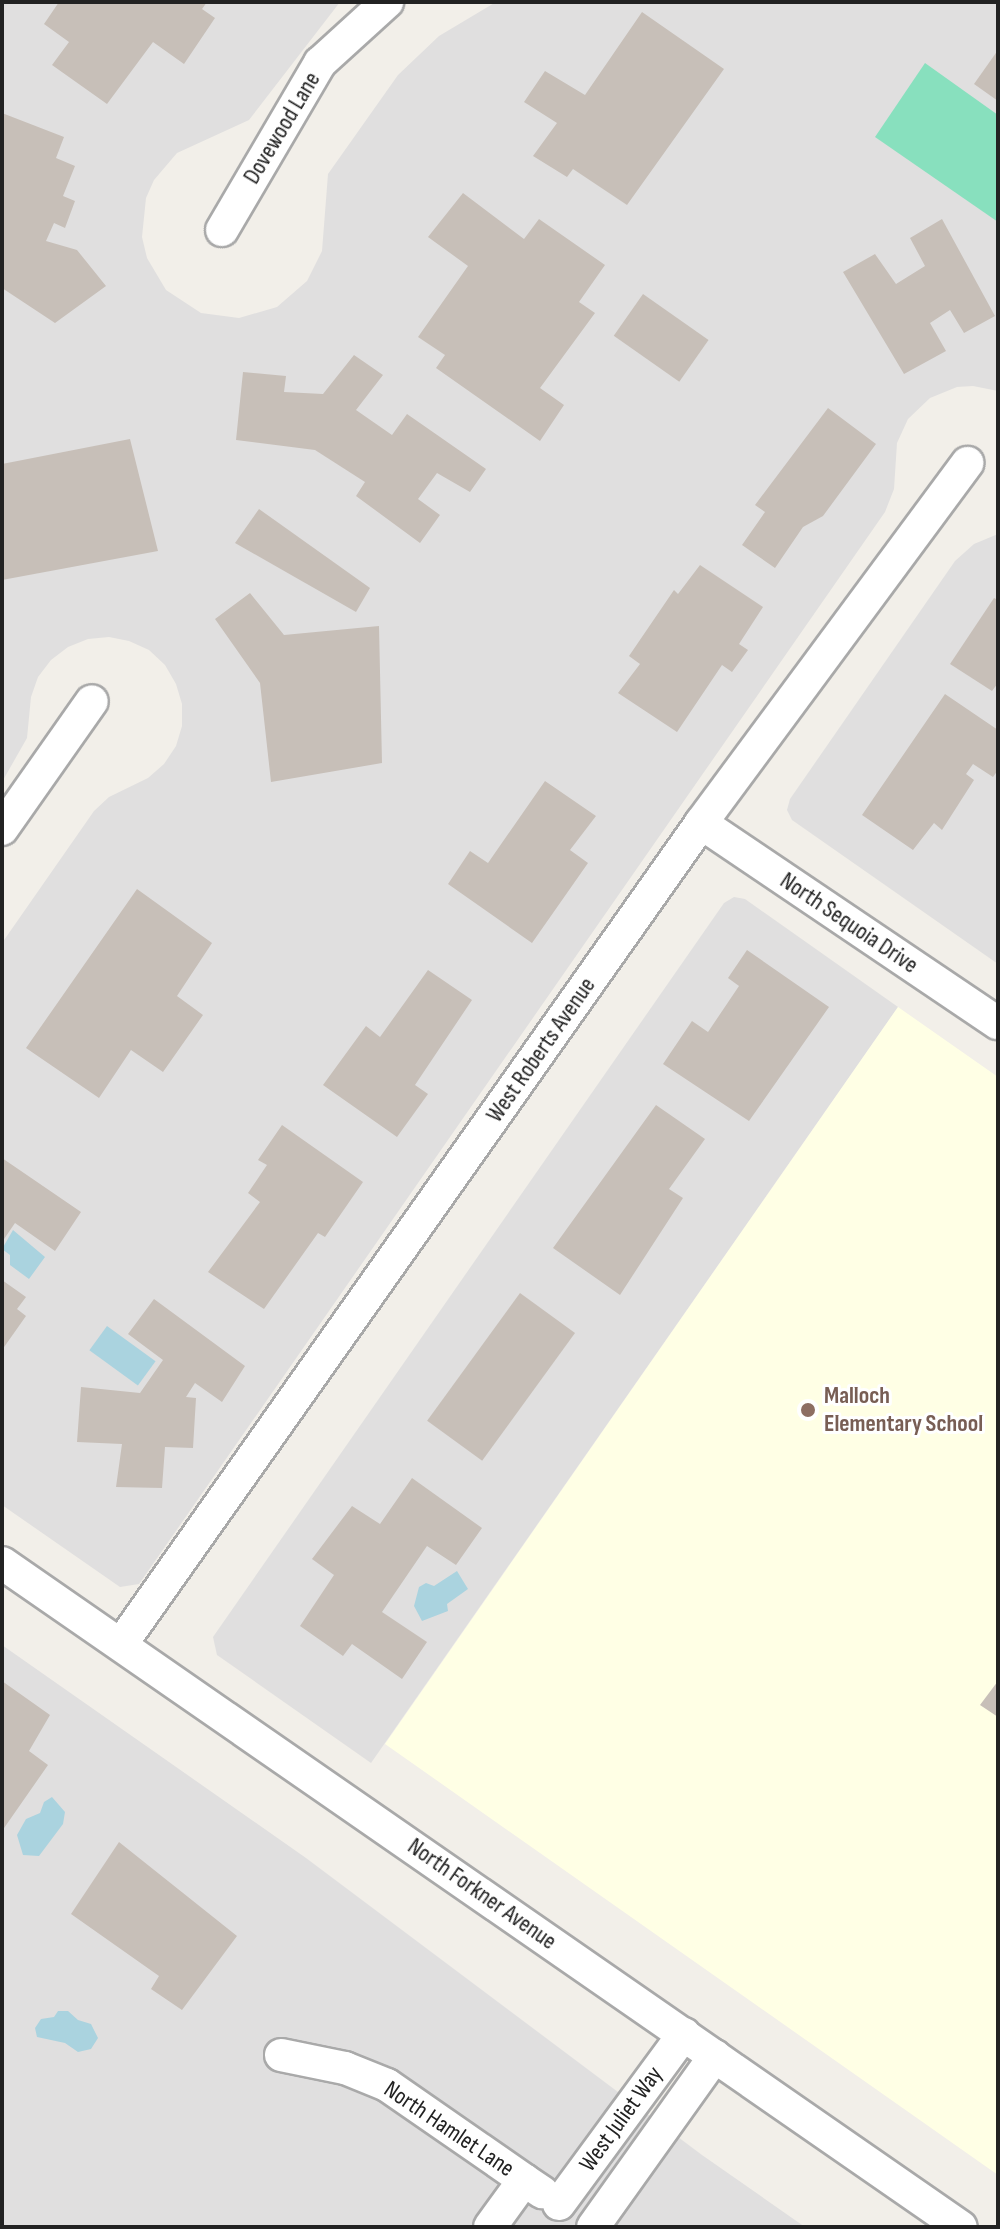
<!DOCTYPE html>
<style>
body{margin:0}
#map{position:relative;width:1000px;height:2229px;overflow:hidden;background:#f2efe9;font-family:"Sofia Sans Condensed",sans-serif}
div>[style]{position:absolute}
.residential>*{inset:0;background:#e0dfdf}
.education>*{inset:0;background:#ffffe5}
.pitch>*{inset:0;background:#88e0be}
.water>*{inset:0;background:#aad3df;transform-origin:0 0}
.building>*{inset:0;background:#c7bfb8;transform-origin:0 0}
.roads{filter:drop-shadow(2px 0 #a9a9a9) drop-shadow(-2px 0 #a9a9a9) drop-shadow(0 2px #a9a9a9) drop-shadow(0 -2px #a9a9a9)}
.minor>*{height:32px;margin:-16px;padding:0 16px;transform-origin:16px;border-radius:16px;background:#fff}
.dots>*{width:22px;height:22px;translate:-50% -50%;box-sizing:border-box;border:4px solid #fff;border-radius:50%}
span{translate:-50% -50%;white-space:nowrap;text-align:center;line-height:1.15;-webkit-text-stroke:6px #fff;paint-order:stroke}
.street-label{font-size:24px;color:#222}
.education-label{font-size:24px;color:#785e54;font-weight:700}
.left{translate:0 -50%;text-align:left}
.frame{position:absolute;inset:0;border:4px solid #222;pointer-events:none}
</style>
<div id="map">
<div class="residential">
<div style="clip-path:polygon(2px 2px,340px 2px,249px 120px,177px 153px,154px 180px,146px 198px,142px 237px,147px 258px,166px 290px,201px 313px,239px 318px,277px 307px,307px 281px,322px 251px,328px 174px,398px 75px,439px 36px,496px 2px,998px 2px,998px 391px,973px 386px,957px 387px,930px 398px,908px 419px,897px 443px,894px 489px,885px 512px,139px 1584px,120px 1587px,2px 1505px,2px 943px,94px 811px,109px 797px,148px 778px,164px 764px,176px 746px,182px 726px,182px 704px,176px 684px,165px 665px,149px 650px,129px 641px,109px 637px,88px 639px,68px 647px,51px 660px,38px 677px,31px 697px,27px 738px,2px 782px)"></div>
<div style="clip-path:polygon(998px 534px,998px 964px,792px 820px,787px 810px,790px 799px,955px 561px,974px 544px)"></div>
<div style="clip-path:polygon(734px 897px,745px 899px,898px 1007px,371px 1763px,217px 1655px,213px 1637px,724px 903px)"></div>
<div style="clip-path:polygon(2px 1645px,306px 1858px,702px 2155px,805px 2227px,2px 2227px)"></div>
</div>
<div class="education">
<div style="clip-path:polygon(898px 1007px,998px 1077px,998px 2175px,385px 1744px)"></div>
</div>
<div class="pitch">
<div style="clip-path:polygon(925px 63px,998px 115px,998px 222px,875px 137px)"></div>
</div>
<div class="water">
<div style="clip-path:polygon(13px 1230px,45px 1257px,29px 1279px,10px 1265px,10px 1255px,2px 1249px)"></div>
<div style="left:107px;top:1326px;width:60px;height:30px;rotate:36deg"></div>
<div style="clip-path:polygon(457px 1571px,468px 1589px,447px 1604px,448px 1611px,422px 1621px,414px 1606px,419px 1587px,426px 1583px,434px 1586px)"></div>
<div style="clip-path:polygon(52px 1797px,65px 1812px,63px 1824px,39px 1856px,23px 1855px,17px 1835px,26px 1819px,40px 1813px,44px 1802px)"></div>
<div style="clip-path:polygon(58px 2011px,68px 2011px,78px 2020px,91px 2024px,98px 2038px,91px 2049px,78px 2052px,65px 2043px,37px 2037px,35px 2028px,41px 2019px,54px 2017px)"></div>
</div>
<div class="building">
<div style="clip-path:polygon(59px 2px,207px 2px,202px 9px,215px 18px,184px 64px,153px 42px,107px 104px,52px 65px,69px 42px,44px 24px)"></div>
<div style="clip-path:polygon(642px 12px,724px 69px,627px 205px,573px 169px,567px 177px,533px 156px,557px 123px,524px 102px,545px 71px,585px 95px)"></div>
<div style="clip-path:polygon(998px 50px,998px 101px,974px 84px)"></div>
<div style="clip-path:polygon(2px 113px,64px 137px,56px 158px,75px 166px,63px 196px,75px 201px,65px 228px,54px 223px,46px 241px,77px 250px,106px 286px,55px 323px,2px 288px)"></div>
<div style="clip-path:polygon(463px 193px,524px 239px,539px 219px,605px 265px,579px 302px,595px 313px,540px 388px,564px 405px,540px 441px,436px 368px,445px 355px,418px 337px,468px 266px,428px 237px)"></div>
<div style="clip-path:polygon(942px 219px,995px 316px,964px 333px,950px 310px,930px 323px,946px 351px,904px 374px,843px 272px,875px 254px,896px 284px,925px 266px,910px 238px)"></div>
<div style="left:643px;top:294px;width:80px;height:51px;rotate:35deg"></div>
<div style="clip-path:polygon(354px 355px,383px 375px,356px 410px,392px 435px,407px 414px,486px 469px,470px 492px,437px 473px,418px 499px,440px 515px,420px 543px,356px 496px,365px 482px,315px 450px,236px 440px,243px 372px,286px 376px,284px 392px,323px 394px)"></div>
<div style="clip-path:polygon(828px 408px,876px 444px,823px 516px,803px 527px,775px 568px,742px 545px,765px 512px,755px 505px)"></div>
<div style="clip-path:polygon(130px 439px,158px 551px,2px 580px,2px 464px)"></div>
<div style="clip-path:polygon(259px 509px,370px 588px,356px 612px,235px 543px)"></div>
<div style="clip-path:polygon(700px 565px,763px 607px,739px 644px,748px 650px,732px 672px,722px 665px,677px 732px,618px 693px,640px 664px,629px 656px,674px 590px,678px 594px)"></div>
<div style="clip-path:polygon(250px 593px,284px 635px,379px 626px,382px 763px,271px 782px,260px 683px,215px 619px)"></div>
<div style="clip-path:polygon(994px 598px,998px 600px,998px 683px,992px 691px,950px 664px)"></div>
<div style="clip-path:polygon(945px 694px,998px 730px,998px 770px,993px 777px,973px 764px,966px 774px,974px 780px,942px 830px,934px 823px,913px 850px,862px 815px)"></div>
<div style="clip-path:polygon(545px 781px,596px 816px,570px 850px,588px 863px,532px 943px,448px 884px,470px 851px,488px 863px)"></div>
<div style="clip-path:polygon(137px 889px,212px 943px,177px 996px,203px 1015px,163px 1072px,131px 1050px,99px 1098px,26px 1048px)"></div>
<div style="clip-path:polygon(747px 950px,829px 1007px,749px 1121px,663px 1064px,692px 1021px,708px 1032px,739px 986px,728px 978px)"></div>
<div style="clip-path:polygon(428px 970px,472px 1000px,415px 1085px,428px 1094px,397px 1137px,323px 1085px,366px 1026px,380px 1037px)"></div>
<div style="clip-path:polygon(656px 1105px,705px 1139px,669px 1189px,683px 1198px,620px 1295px,553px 1248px)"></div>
<div style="clip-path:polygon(282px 1125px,363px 1182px,325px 1237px,318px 1233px,264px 1309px,208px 1272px,260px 1202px,248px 1193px,267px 1165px,258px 1160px)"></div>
<div style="clip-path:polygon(2px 1158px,81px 1212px,55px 1251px,15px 1223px,2px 1242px)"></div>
<div style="clip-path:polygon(2px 1280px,26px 1297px,17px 1309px,26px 1316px,2px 1350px)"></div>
<div style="left:520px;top:1293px;width:68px;height:158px;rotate:36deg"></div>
<div style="clip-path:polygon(154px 1299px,245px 1366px,222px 1402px,195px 1383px,186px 1397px,196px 1398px,193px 1448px,165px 1447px,162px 1488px,116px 1487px,122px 1444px,77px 1442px,81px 1387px,140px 1393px,163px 1360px,128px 1334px)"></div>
<div style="clip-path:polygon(412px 1478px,482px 1528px,456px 1565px,427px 1546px,382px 1612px,427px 1642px,402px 1679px,352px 1644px,343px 1656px,300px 1626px,334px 1575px,312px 1559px,352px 1506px,380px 1524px)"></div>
<div style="clip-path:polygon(2px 1681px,50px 1715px,29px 1751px,48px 1765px,2px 1831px)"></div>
<div style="clip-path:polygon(998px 1681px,998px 1717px,980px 1705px)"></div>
<div style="clip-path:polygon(119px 1842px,237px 1936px,182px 2010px,151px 1989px,159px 1976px,71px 1914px)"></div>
</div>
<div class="roads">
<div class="minor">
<div style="left:222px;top:230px;width:194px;rotate:-59.6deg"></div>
<div style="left:320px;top:63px;width:91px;rotate:-42.3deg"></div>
<div style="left:701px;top:823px;width:358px;rotate:34deg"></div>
<div style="left:2px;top:829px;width:156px;rotate:-54.9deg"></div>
<div style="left:2px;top:1563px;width:1166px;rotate:34.7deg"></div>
<div style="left:122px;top:1643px;width:1004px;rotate:-54.77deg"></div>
<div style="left:701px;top:823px;width:448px;rotate:-53.5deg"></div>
<div style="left:281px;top:2055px;width:65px;rotate:11.5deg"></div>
<div style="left:345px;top:2068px;width:45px;rotate:22deg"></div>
<div style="left:387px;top:2085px;width:167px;rotate:34.7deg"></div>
<div style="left:559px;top:2204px;width:211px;rotate:-53.7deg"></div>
<div style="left:490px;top:2227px;width:58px;rotate:-54.1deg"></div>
<div style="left:524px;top:2180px;width:22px;rotate:34deg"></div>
<div style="left:593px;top:2227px;width:210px;rotate:-54.5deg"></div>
</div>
</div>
<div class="dots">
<div style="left:808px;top:1410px;background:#8d6e63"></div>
</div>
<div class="street-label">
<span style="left:282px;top:128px;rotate:-59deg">Dovewood Lane</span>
<span style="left:849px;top:923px;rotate:34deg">North Sequoia Drive</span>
<span style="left:541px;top:1050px;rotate:-55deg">West Roberts Avenue</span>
<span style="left:482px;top:1894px;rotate:35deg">North Forkner Avenue</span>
<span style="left:621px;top:2119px;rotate:-54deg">West Juliet Way</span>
<span style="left:449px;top:2129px;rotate:34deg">North Hamlet Lane</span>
</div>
<div class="education-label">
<span class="left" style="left:824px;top:1410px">Malloch<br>Elementary School</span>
</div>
<div class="frame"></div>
</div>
